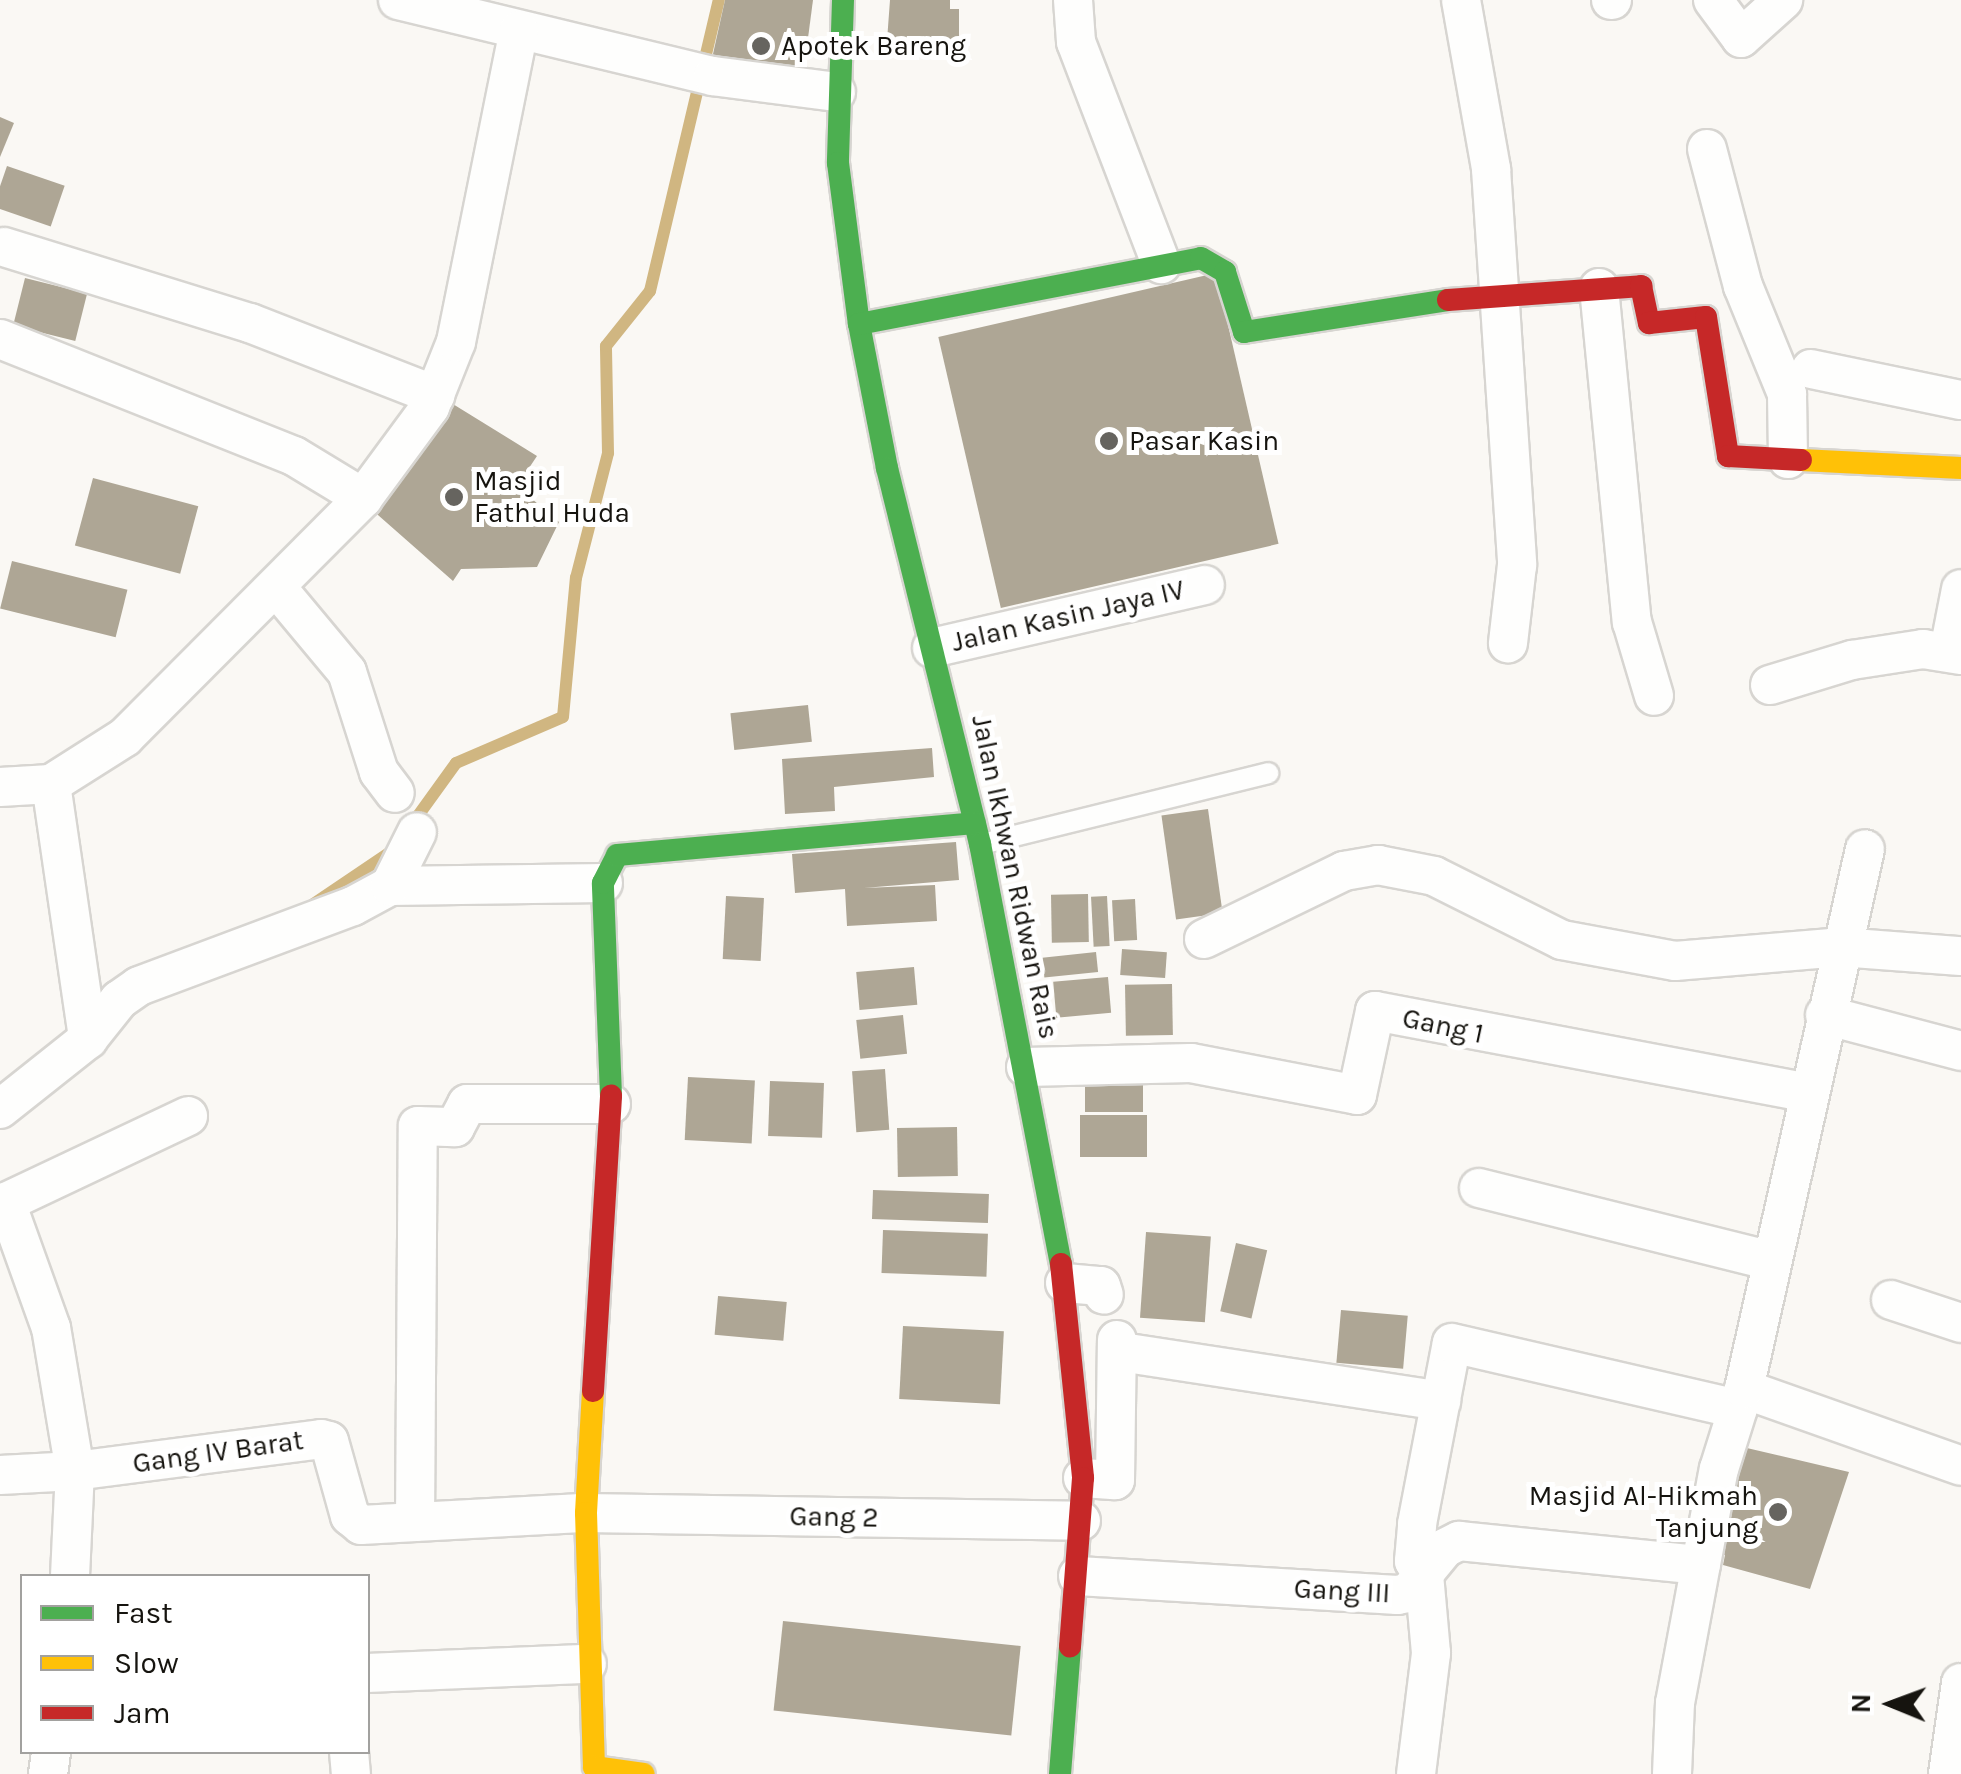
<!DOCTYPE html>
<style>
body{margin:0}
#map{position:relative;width:1961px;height:1774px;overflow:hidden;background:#faf8f4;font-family:Karla,sans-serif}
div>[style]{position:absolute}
.stream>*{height:12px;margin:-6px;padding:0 6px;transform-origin:6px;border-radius:6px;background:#d0b681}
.building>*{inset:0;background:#aea695;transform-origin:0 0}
.roads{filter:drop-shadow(2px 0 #d7d5d1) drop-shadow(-2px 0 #d7d5d1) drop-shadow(0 2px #d7d5d1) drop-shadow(0 -2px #d7d5d1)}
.lane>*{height:20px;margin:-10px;padding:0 10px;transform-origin:10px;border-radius:10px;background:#fefefd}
.street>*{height:38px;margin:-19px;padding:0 19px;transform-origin:19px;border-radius:19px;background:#fefefd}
.fast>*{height:22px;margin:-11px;padding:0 11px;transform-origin:11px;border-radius:11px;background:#4caf50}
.slow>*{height:22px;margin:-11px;padding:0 11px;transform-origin:11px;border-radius:11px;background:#ffc107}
.jam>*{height:22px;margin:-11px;padding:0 11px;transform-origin:11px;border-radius:11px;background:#c62828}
.dots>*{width:28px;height:28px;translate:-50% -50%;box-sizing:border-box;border:5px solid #fff;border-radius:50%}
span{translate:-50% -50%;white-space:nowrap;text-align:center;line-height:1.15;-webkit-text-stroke:10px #fff;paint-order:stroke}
.poi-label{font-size:28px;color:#16140f}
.left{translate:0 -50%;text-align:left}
.right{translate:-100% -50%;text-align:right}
.street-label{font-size:28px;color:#16140f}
.legend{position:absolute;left:20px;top:1574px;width:350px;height:180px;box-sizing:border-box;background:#fff;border:2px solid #a2a19f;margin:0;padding:12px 18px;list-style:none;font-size:30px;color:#16140f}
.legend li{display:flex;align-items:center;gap:20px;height:50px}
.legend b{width:50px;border:2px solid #a2a19f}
.north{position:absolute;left:1841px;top:1654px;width:100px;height:100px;-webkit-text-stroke:8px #fff;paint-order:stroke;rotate:271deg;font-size:28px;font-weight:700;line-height:40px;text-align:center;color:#16140f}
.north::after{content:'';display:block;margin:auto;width:35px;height:45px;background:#16140f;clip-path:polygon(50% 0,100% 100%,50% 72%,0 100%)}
</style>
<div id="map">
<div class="stream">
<div style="left:412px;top:824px;width:75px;rotate:-54.2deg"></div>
<div style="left:456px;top:763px;width:116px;rotate:-23.3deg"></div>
<div style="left:563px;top:717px;width:140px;rotate:-84.7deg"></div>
<div style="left:576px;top:578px;width:129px;rotate:-75.6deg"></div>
<div style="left:608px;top:453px;width:107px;rotate:-91.1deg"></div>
<div style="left:606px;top:346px;width:70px;rotate:-51.3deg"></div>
<div style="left:650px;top:291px;width:299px;rotate:-76.7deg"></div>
<div style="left:312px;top:905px;width:100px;rotate:-34deg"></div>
</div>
<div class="building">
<div style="clip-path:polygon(725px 0,813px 0,803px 76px,711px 63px)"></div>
<div style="clip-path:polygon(890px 0,950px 0,950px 9px,959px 9px,959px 48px,886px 54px)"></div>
<div style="clip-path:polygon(0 117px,14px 123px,0 157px)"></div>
<div style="left:7px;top:166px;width:61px;height:43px;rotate:19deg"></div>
<div style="left:1216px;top:273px;width:278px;height:285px;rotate:77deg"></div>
<div style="left:25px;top:278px;width:64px;height:49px;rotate:14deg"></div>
<div style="clip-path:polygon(448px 401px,537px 456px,517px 486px,559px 522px,537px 567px,461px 569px,453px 581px,370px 508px)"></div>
<div style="left:93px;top:478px;width:109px;height:70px;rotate:15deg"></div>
<div style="left:12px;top:561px;width:119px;height:49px;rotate:14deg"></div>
<div style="left:808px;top:705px;width:37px;height:78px;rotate:84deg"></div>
<div style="clip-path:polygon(932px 748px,934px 777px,834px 787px,835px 811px,785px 814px,782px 759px)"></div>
<div style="left:1208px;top:809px;width:105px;height:47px;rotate:82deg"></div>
<div style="clip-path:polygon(956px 842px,959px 880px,864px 888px,935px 885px,937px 921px,847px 926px,845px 889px,795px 893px,792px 854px)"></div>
<div style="left:1088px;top:894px;width:48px;height:37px;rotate:89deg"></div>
<div style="left:726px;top:896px;width:38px;height:63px;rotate:3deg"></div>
<div style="left:1107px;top:896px;width:50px;height:16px;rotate:87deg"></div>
<div style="left:1135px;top:899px;width:41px;height:23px;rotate:87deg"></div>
<div style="left:1122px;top:949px;width:45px;height:26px;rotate:4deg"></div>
<div style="left:1096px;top:952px;width:20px;height:54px;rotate:84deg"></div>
<div style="left:914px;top:967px;width:38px;height:58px;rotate:85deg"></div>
<div style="left:1108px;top:977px;width:36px;height:55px;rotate:85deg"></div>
<div style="left:1172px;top:984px;width:51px;height:47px;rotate:89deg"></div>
<div style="left:903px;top:1015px;width:39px;height:47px;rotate:84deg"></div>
<div style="left:885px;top:1069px;width:61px;height:33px;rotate:86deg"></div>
<div style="left:1143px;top:1073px;width:39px;height:58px;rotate:90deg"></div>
<div style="left:688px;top:1077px;width:67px;height:63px;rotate:3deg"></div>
<div style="left:770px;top:1081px;width:54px;height:55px;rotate:2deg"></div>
<div style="left:1080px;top:1115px;width:67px;height:42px"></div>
<div style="left:957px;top:1127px;width:49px;height:60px;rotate:89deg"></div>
<div style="left:873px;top:1190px;width:116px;height:29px;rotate:2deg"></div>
<div style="left:883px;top:1230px;width:105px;height:43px;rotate:2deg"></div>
<div style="left:1146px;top:1232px;width:65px;height:86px;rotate:4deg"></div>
<div style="left:1236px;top:1243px;width:32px;height:70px;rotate:13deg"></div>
<div style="left:718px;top:1296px;width:69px;height:39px;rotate:5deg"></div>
<div style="left:1341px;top:1310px;width:67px;height:53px;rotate:5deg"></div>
<div style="left:903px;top:1326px;width:101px;height:73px;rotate:3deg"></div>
<div style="clip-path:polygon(1734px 1445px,1849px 1472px,1810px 1589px,1723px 1565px,1725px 1555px,1712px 1551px)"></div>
<div style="left:783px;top:1621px;width:239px;height:90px;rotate:6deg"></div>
</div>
<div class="roads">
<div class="lane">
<div style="left:982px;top:844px;width:295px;rotate:-13.9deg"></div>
</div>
<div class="street">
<div style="left:398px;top:0;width:324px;rotate:13.6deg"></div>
<div style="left:713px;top:76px;width:124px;rotate:7.4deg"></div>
<div style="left:1073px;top:0;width:42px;rotate:85.9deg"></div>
<div style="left:1076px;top:42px;width:238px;rotate:69deg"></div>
<div style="left:1461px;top:0;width:172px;rotate:79.9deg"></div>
<div style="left:1491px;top:169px;width:397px;rotate:86.2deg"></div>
<div style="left:1517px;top:565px;width:79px;rotate:96.6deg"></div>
<div style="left:1611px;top:0;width:1px"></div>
<div style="left:1713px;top:0;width:47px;rotate:53.6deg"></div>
<div style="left:1741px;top:38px;width:57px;rotate:-42.1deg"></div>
<div style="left:1707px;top:149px;width:142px;rotate:75.3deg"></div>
<div style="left:1743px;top:286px;width:117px;rotate:67.8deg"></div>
<div style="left:1787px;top:394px;width:65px;rotate:89.1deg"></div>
<div style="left:4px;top:247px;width:257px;rotate:17.2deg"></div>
<div style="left:250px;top:323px;width:199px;rotate:21.3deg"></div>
<div style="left:1599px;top:288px;width:336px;rotate:84.4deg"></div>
<div style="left:1632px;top:622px;width:77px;rotate:73.4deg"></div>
<div style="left:0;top:339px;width:316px;rotate:21.7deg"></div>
<div style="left:294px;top:456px;width:81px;rotate:31.3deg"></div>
<div style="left:1811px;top:369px;width:153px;rotate:11.7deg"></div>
<div style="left:277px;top:588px;width:109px;rotate:50.2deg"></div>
<div style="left:347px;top:672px;width:105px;rotate:72.3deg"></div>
<div style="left:379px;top:772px;width:26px;rotate:53deg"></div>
<div style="left:932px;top:648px;width:280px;rotate:-13deg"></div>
<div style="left:1949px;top:651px;width:63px;rotate:-79deg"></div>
<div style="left:1770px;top:685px;width:86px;rotate:-17deg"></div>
<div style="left:1852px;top:660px;width:72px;rotate:-8.8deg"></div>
<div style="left:1923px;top:649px;width:38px;rotate:9deg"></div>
<div style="left:51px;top:784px;width:258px;rotate:81.7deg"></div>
<div style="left:0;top:787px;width:51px;rotate:-3.4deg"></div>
<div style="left:51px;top:784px;width:88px;rotate:-32.4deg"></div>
<div style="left:125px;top:737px;width:337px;rotate:-45.1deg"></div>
<div style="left:363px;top:498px;width:113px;rotate:-53.6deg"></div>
<div style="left:430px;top:407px;width:70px;rotate:-68.2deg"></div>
<div style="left:456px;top:342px;width:318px;rotate:-78.6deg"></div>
<div style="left:390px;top:886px;width:213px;rotate:-0.8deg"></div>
<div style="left:1204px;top:939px;width:156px;rotate:-25.9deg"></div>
<div style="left:1344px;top:871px;width:35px;rotate:-10deg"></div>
<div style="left:1378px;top:865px;width:57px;rotate:11.1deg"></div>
<div style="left:1434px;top:876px;width:143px;rotate:26.6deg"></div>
<div style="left:1562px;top:940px;width:115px;rotate:10.5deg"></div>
<div style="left:1675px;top:961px;width:166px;rotate:-4.8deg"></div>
<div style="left:1840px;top:947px;width:121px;rotate:4.3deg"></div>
<div style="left:1825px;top:1015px;width:141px;rotate:14.8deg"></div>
<div style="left:1026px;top:1067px;width:165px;rotate:-1.4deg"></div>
<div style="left:1191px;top:1063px;width:169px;rotate:10.9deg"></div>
<div style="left:1357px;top:1095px;width:86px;rotate:-77.9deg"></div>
<div style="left:1375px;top:1011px;width:440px;rotate:10.7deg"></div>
<div style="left:0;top:1109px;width:112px;rotate:-38.5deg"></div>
<div style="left:88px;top:1039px;width:50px;rotate:-51.5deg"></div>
<div style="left:119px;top:1000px;width:24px;rotate:-35deg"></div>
<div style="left:139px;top:986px;width:228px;rotate:-20.5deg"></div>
<div style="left:353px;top:906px;width:42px;rotate:-28.4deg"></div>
<div style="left:390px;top:886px;width:60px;rotate:-63.4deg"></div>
<div style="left:1479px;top:1188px;width:301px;rotate:14deg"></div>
<div style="left:0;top:1205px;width:208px;rotate:-25.3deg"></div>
<div style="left:1065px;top:1283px;width:36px;rotate:5deg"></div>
<div style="left:1101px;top:1286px;width:9px;rotate:72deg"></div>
<div style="left:1891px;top:1300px;width:74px;rotate:18.2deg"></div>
<div style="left:1121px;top:1352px;width:324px;rotate:8.7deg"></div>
<div style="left:1744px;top:1389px;width:230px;rotate:19.5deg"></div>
<div style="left:0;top:1475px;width:75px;rotate:-3.1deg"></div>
<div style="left:75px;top:1471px;width:145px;rotate:-99.5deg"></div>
<div style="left:51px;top:1328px;width:134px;rotate:-109.7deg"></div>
<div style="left:1083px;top:1478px;width:32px;rotate:4deg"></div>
<div style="left:1115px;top:1480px;width:140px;rotate:-89.2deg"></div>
<div style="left:415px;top:1522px;width:396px;rotate:-89.6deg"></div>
<div style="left:418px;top:1126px;width:37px;rotate:2deg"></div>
<div style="left:455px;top:1127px;width:26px;rotate:-62deg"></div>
<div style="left:467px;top:1104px;width:144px"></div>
<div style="left:70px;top:1576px;width:105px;rotate:-87.3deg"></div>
<div style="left:75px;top:1471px;width:248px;rotate:-7.4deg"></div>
<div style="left:321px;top:1439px;width:8px;rotate:14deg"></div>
<div style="left:329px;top:1441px;width:78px;rotate:74.4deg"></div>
<div style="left:350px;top:1516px;width:14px;rotate:39deg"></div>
<div style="left:361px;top:1525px;width:225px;rotate:-3.1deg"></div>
<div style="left:586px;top:1513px;width:495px;rotate:0.9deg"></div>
<div style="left:1078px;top:1576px;width:320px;rotate:3.4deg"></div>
<div style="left:1397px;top:1595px;width:11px;rotate:-10deg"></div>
<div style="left:1408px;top:1593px;width:58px;rotate:-50.6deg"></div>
<div style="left:1445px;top:1548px;width:16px;rotate:-27deg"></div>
<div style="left:1459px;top:1541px;width:243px;rotate:5.7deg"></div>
<div style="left:368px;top:1673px;width:219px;rotate:-2.4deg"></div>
<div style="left:349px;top:1752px;width:22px;rotate:85deg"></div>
<div style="left:48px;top:1774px;width:22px;rotate:-82deg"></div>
<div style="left:1416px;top:1774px;width:122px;rotate:-82.9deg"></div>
<div style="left:1431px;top:1653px;width:78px;rotate:-95.1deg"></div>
<div style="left:1424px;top:1575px;width:17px;rotate:-126deg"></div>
<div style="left:1414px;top:1561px;width:37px;rotate:-85deg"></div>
<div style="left:1417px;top:1524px;width:184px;rotate:-79.1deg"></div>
<div style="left:1452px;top:1343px;width:293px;rotate:13deg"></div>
<div style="left:1672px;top:1774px;width:71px;rotate:-87.6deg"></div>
<div style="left:1675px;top:1703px;width:238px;rotate:-79.4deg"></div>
<div style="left:1719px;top:1469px;width:84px;rotate:-72.6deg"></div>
<div style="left:1744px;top:1389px;width:553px;rotate:-77.37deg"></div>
<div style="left:1948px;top:1774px;width:92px;rotate:-81.9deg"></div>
</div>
<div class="fast">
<div style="left:843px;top:0;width:163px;rotate:91.8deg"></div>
<div style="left:838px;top:163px;width:162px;rotate:82.6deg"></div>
<div style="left:859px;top:324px;width:147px;rotate:79deg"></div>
<div style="left:887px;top:468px;width:387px;rotate:76.1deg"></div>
<div style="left:980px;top:844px;width:428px;rotate:79.1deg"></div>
<div style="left:859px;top:324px;width:348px;rotate:-10.9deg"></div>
<div style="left:1201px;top:258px;width:28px;rotate:30deg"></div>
<div style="left:1225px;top:272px;width:63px;rotate:72.4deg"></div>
<div style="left:1244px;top:332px;width:206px;rotate:-8.9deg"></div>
<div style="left:611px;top:1096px;width:213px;rotate:-92.2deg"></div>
<div style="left:603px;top:883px;width:31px;rotate:-63deg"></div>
<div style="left:617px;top:855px;width:359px;rotate:-5.1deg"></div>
<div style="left:1060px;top:1774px;width:128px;rotate:-85.5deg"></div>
</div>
<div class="slow">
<div style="left:1801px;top:460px;width:160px;rotate:2.9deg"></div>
<div style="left:593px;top:1391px;width:122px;rotate:93.3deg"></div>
<div style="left:586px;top:1513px;width:254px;rotate:88.2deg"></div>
<div style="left:594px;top:1767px;width:50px;rotate:8deg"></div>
</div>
<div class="jam">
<div style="left:1448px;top:300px;width:194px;rotate:-4.1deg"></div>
<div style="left:1641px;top:286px;width:38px;rotate:78deg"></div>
<div style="left:1649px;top:323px;width:57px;rotate:-6deg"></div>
<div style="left:1706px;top:317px;width:141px;rotate:81deg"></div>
<div style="left:1728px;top:456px;width:73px;rotate:3.1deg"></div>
<div style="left:1061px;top:1264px;width:215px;rotate:84.1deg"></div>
<div style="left:1083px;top:1478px;width:169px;rotate:94.4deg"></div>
<div style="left:593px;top:1391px;width:296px;rotate:-86.5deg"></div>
</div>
</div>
<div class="dots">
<div style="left:761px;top:46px;background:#66645f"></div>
<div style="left:1109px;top:441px;background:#66645f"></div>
<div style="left:454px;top:497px;background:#66645f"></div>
<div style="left:1778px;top:1512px;background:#66645f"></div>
</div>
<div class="poi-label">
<span class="left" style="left:781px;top:46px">Apotek Bareng</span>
<span class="left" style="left:1129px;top:441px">Pasar Kasin</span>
<span class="left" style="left:474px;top:497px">Masjid<br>Fathul Huda</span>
<span class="right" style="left:1758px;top:1512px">Masjid Al-Hikmah<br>Tanjung</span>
</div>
<div class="street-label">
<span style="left:1068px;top:616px;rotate:-13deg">Jalan Kasin Jaya IV</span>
<span style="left:1015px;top:877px;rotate:78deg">Jalan Ikhwan Ridwan Rais</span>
<span style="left:1443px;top:1026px;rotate:12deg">Gang 1</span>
<span style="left:218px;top:1452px;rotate:-8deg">Gang IV Barat</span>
<span style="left:834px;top:1517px;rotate:1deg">Gang 2</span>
<span style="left:1342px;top:1591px;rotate:3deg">Gang III</span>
</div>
<ul class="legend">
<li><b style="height:12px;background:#4caf50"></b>Fast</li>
<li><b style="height:12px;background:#ffc107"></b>Slow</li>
<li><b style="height:12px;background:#c62828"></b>Jam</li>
</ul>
<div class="north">N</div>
</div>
